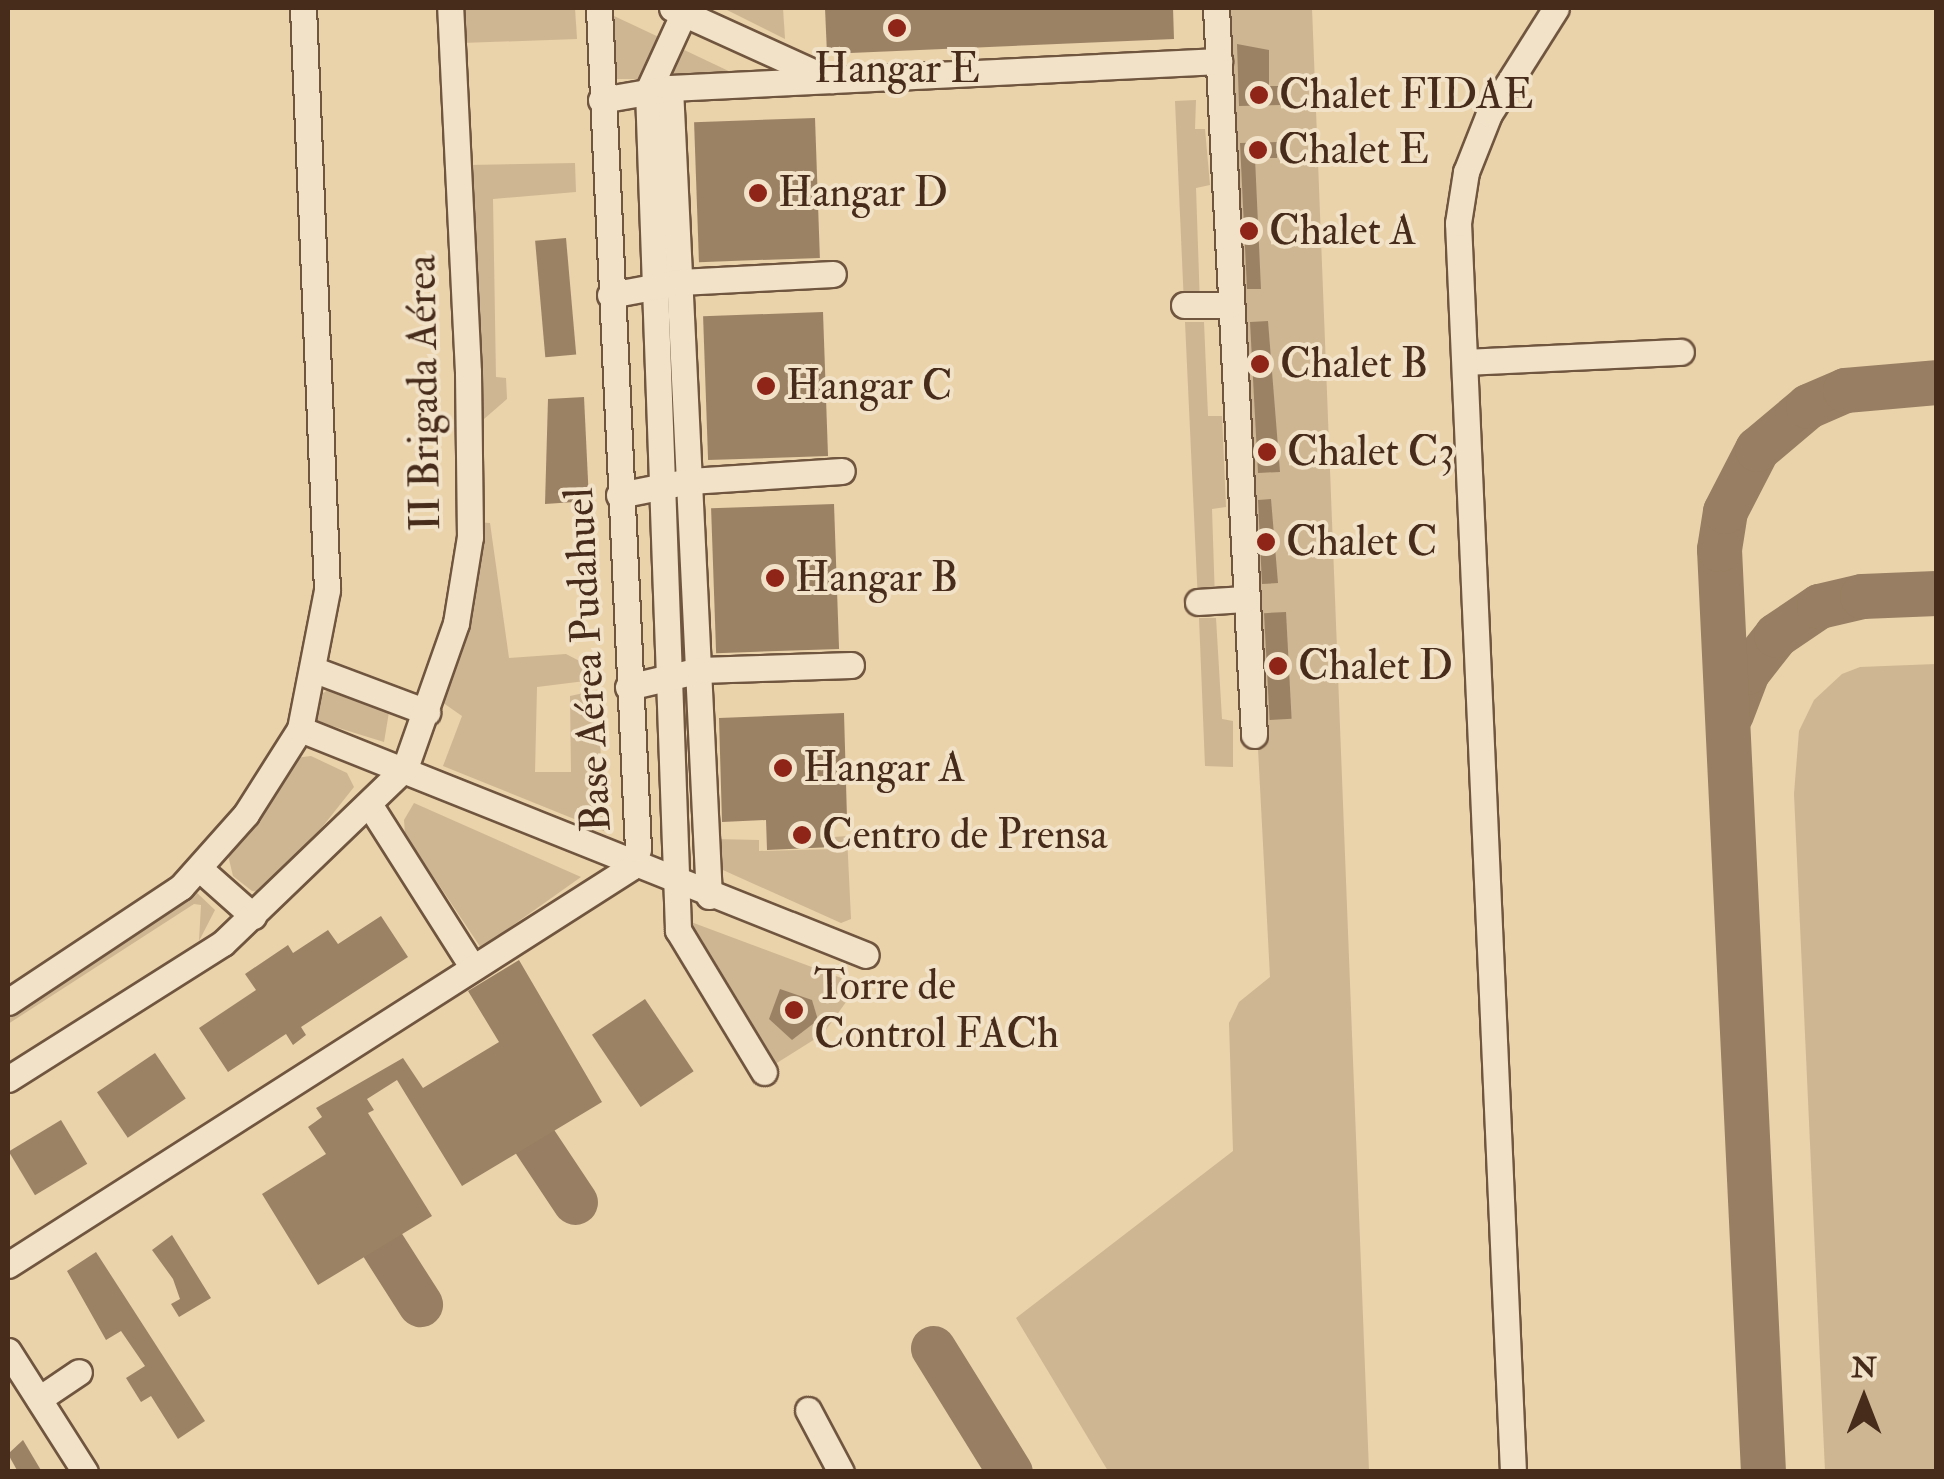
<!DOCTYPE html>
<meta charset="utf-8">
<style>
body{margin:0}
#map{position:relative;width:1944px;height:1479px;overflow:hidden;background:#ead2aa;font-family:"IM FELL Double Pica",serif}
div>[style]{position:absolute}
.green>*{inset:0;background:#ceb692}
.taxiway>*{height:45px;margin:-22.5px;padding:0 22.5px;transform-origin:22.5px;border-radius:22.5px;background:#987e62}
.building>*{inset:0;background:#9c8265;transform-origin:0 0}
.roads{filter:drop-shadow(2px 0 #70553f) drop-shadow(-2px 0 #70553f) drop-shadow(0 2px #70553f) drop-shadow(0 -2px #70553f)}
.minor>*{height:25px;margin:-12.5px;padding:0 12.5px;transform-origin:12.5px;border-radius:12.5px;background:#f1e2c8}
.dots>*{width:28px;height:28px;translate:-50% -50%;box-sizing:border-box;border:5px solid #f1e2c8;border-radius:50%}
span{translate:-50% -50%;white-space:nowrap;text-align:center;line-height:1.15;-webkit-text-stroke:8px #f1e2c8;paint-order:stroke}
.poi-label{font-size:42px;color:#472b1b}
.left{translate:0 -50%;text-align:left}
.street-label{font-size:42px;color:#472b1b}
.frame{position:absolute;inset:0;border:10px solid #472b1b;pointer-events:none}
.north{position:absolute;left:1814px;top:1349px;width:100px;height:100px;-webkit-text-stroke:8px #f1e2c8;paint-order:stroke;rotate:0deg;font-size:28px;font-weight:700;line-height:40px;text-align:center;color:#472b1b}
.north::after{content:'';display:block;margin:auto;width:35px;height:45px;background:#472b1b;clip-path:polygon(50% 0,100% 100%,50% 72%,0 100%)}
</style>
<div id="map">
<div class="green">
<div style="clip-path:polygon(465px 8px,575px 8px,577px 39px,461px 43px)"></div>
<div style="clip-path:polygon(723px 8px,783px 8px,785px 39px)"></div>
<div style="clip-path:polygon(1219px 8px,1312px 8px,1369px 1471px,1108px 1471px,1016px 1318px,1233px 1151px,1229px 1023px,1239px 1002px,1270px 977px)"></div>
<div style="clip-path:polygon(614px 16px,663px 39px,644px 79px,617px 79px)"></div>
<div style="clip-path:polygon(678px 47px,737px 75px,667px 76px)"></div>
<div style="clip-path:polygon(1196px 100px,1195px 129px,1205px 129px,1210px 185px,1196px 188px,1200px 305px,1184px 305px,1175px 101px)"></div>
<div style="clip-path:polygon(575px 163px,576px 192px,493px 199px,496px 377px,506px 378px,507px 399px,484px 419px,481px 518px,468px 165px)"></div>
<div style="clip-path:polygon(1185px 322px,1204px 322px,1208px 416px,1222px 416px,1226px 507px,1212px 509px,1215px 601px,1198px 602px)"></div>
<div style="clip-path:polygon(475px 522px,490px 523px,509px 658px,566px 654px,593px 668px,593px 680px,537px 687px,535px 772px,571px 772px,570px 696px,598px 690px,604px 831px,443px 766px,462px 716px,439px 700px)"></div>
<div style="clip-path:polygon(1216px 618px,1222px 719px,1233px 721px,1233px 767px,1205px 766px,1199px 618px)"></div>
<div style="clip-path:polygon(1936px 664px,1936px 1471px,1825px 1471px,1794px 794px,1799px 731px,1814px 700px,1842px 674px,1860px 667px)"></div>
<div style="clip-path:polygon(336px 685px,390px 706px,384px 742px,313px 720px,320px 695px)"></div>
<div style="clip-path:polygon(311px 756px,347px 773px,354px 787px,300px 855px,261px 892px,252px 891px,233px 876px,228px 855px,295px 758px)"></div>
<div style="clip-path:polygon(414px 803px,581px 877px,481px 948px,405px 834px,404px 820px)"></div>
<div style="clip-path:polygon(847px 836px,851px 919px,841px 923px,714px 866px,714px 839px,759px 840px,759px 851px,834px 849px,834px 837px)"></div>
<div style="clip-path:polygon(195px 891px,215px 910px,199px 941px,201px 905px,194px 904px,8px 1024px,8px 1007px)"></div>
<div style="clip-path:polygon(683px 919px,844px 979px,846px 1002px,823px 1034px,772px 1066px)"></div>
</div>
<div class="taxiway">
<div style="left:1731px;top:714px;width:45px;rotate:-69.1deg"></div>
<div style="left:1747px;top:672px;width:47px;rotate:-51.9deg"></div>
<div style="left:1776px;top:635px;width:52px;rotate:-34deg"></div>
<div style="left:1819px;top:606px;width:44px;rotate:-13.1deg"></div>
<div style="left:1862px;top:596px;width:74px;rotate:-2.3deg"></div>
<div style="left:535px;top:1142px;width:72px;rotate:56.3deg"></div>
<div style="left:383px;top:1246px;width:69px;rotate:57.5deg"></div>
<div style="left:933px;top:1348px;width:146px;rotate:58.2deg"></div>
<div style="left:1763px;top:1472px;width:924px;rotate:-92.73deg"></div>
<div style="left:1719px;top:549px;width:38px;rotate:-81deg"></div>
<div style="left:1725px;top:511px;width:70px;rotate:-62.7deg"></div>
<div style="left:1757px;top:449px;width:67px;rotate:-40.1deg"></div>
<div style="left:1808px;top:406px;width:40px;rotate:-23.4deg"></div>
<div style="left:1845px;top:390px;width:91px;rotate:-5deg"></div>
</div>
<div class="building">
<div style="clip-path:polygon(825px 8px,1173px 8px,1174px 39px,827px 54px)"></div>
<div style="clip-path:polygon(1237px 44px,1269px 50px,1269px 86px,1280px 86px,1280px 105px,1239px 106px)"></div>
<div style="left:815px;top:118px;width:140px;height:121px;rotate:88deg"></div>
<div style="clip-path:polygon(1277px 142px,1277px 158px,1255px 158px,1261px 289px,1247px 289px,1240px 143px)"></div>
<div style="left:566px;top:238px;width:117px;height:31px;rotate:85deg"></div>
<div style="left:823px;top:312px;width:144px;height:120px;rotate:88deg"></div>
<div style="clip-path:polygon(1268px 321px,1280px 472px,1258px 473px,1250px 322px)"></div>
<div style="clip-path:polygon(584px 397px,589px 501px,545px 504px,548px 399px)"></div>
<div style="clip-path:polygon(1271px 499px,1278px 583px,1262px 584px,1258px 500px)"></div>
<div style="left:834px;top:504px;width:145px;height:123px;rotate:88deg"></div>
<div style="left:1286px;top:612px;width:107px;height:22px;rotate:87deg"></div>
<div style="clip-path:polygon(844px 713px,847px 818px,831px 818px,833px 847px,767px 850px,766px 820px,722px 822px,719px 718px)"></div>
<div style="clip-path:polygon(381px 916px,408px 957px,301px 1027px,306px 1035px,293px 1045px,286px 1034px,228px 1072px,199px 1028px,256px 990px,245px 974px,288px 945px,293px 953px,328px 930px,338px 944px)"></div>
<div style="clip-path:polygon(519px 960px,602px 1102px,462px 1186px,397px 1080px,367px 1099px,374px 1110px,368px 1113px,432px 1216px,318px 1285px,262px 1194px,326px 1154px,308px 1127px,322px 1117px,316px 1108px,403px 1058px,423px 1088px,499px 1042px,468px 991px)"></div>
<div style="clip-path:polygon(780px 989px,812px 1000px,818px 1020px,792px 1040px,769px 1019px)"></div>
<div style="left:645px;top:999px;width:87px;height:64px;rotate:56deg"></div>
<div style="left:155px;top:1053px;width:55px;height:70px;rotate:56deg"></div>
<div style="left:61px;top:1120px;width:51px;height:61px;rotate:59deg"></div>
<div style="clip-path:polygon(172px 1235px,211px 1298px,179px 1317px,171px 1304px,180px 1299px,173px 1279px,152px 1250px)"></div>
<div style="clip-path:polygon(96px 1252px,205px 1421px,178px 1439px,151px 1396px,141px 1402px,126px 1378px,145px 1366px,121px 1331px,106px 1340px,67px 1271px)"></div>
<div style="clip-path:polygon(23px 1440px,42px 1472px,18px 1472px,8px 1454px)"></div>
</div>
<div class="roads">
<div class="minor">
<div style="left:672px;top:8px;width:175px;rotate:24.4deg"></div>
<div style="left:686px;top:8px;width:91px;rotate:114.6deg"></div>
<div style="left:648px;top:91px;width:840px;rotate:87.95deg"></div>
<div style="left:678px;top:930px;width:166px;rotate:58.8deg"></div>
<div style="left:1216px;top:8px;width:728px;rotate:87.01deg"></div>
<div style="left:670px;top:88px;width:809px;rotate:87.24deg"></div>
<div style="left:601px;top:100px;width:70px;rotate:-9.9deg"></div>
<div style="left:670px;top:88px;width:550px;rotate:-2.82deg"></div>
<div style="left:610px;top:295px;width:71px;rotate:-10.5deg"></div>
<div style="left:680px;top:282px;width:153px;rotate:-3deg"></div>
<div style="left:1184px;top:305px;width:46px"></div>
<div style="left:1466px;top:362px;width:215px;rotate:-2.7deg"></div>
<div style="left:619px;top:495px;width:72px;rotate:-11.2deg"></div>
<div style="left:690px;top:481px;width:152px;rotate:-3.8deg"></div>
<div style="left:1198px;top:602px;width:46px;rotate:-3.7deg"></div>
<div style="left:315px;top:670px;width:120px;rotate:20.6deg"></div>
<div style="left:628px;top:687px;width:74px;rotate:-13.3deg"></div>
<div style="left:700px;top:670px;width:151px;rotate:-1.9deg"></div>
<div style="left:300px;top:729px;width:609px;rotate:21.77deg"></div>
<div style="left:369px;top:804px;width:192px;rotate:57.6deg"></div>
<div style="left:200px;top:869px;width:71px;rotate:41.6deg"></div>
<div style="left:8px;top:1002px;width:208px;rotate:-33.6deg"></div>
<div style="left:181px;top:887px;width:98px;rotate:-48.3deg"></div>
<div style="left:246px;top:814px;width:101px;rotate:-57.6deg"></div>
<div style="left:300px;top:729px;width:142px;rotate:-79deg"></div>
<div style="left:327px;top:590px;width:582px;rotate:-92.36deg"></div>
<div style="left:8px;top:1079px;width:254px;rotate:-32.3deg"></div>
<div style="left:223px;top:943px;width:252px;rotate:-43.9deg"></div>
<div style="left:405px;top:768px;width:154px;rotate:-70.6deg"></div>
<div style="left:456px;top:623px;width:87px;rotate:-80.8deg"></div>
<div style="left:470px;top:537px;width:165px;rotate:-90.7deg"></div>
<div style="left:468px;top:372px;width:364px;rotate:-92.8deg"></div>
<div style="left:8px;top:1265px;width:742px;rotate:-32.55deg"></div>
<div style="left:633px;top:866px;width:18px;rotate:-74deg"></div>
<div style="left:638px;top:849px;width:842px;rotate:-92.66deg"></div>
<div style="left:8px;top:1351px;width:143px;rotate:57.5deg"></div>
<div style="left:39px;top:1399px;width:48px;rotate:-34deg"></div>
<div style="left:808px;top:1410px;width:70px;rotate:62deg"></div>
<div style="left:1513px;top:1472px;width:1250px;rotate:-92.52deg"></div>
<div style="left:1458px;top:223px;width:52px;rotate:-81.1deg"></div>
<div style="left:1466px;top:172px;width:62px;rotate:-68.4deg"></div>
<div style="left:1489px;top:114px;width:125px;rotate:-57.7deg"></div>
</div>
</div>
<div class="dots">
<div style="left:897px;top:28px;background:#8f2418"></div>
<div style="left:1259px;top:95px;background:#8f2418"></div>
<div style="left:1258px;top:150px;background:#8f2418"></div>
<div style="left:758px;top:193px;background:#8f2418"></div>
<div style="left:1249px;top:231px;background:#8f2418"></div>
<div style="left:1260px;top:364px;background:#8f2418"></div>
<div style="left:766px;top:386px;background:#8f2418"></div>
<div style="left:1267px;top:452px;background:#8f2418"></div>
<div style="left:1266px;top:542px;background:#8f2418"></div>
<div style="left:775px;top:578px;background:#8f2418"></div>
<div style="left:1278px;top:666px;background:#8f2418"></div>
<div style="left:783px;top:768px;background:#8f2418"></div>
<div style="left:802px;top:835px;background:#8f2418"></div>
<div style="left:794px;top:1010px;background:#8f2418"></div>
</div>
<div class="poi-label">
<span style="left:897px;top:69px">Hangar E</span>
<span class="left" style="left:1279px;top:95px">Chalet FIDAE</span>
<span class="left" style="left:1278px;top:150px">Chalet E</span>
<span class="left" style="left:778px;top:193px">Hangar D</span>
<span class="left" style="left:1269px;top:231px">Chalet A</span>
<span class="left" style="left:1280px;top:364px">Chalet B</span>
<span class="left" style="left:786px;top:386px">Hangar C</span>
<span class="left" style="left:1287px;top:452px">Chalet C3</span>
<span class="left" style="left:1286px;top:542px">Chalet C</span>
<span class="left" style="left:795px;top:578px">Hangar B</span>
<span class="left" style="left:1298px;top:666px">Chalet D</span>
<span class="left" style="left:803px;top:768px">Hangar A</span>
<span class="left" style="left:822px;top:835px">Centro de Prensa</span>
<span class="left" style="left:814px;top:1010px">Torre de<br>Control FACh</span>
</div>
<div class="street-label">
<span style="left:424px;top:393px;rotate:-91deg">II Brigada Aérea</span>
<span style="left:588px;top:660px;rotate:-93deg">Base Aérea Pudahuel</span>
</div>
<div class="frame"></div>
<div class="north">N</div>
</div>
